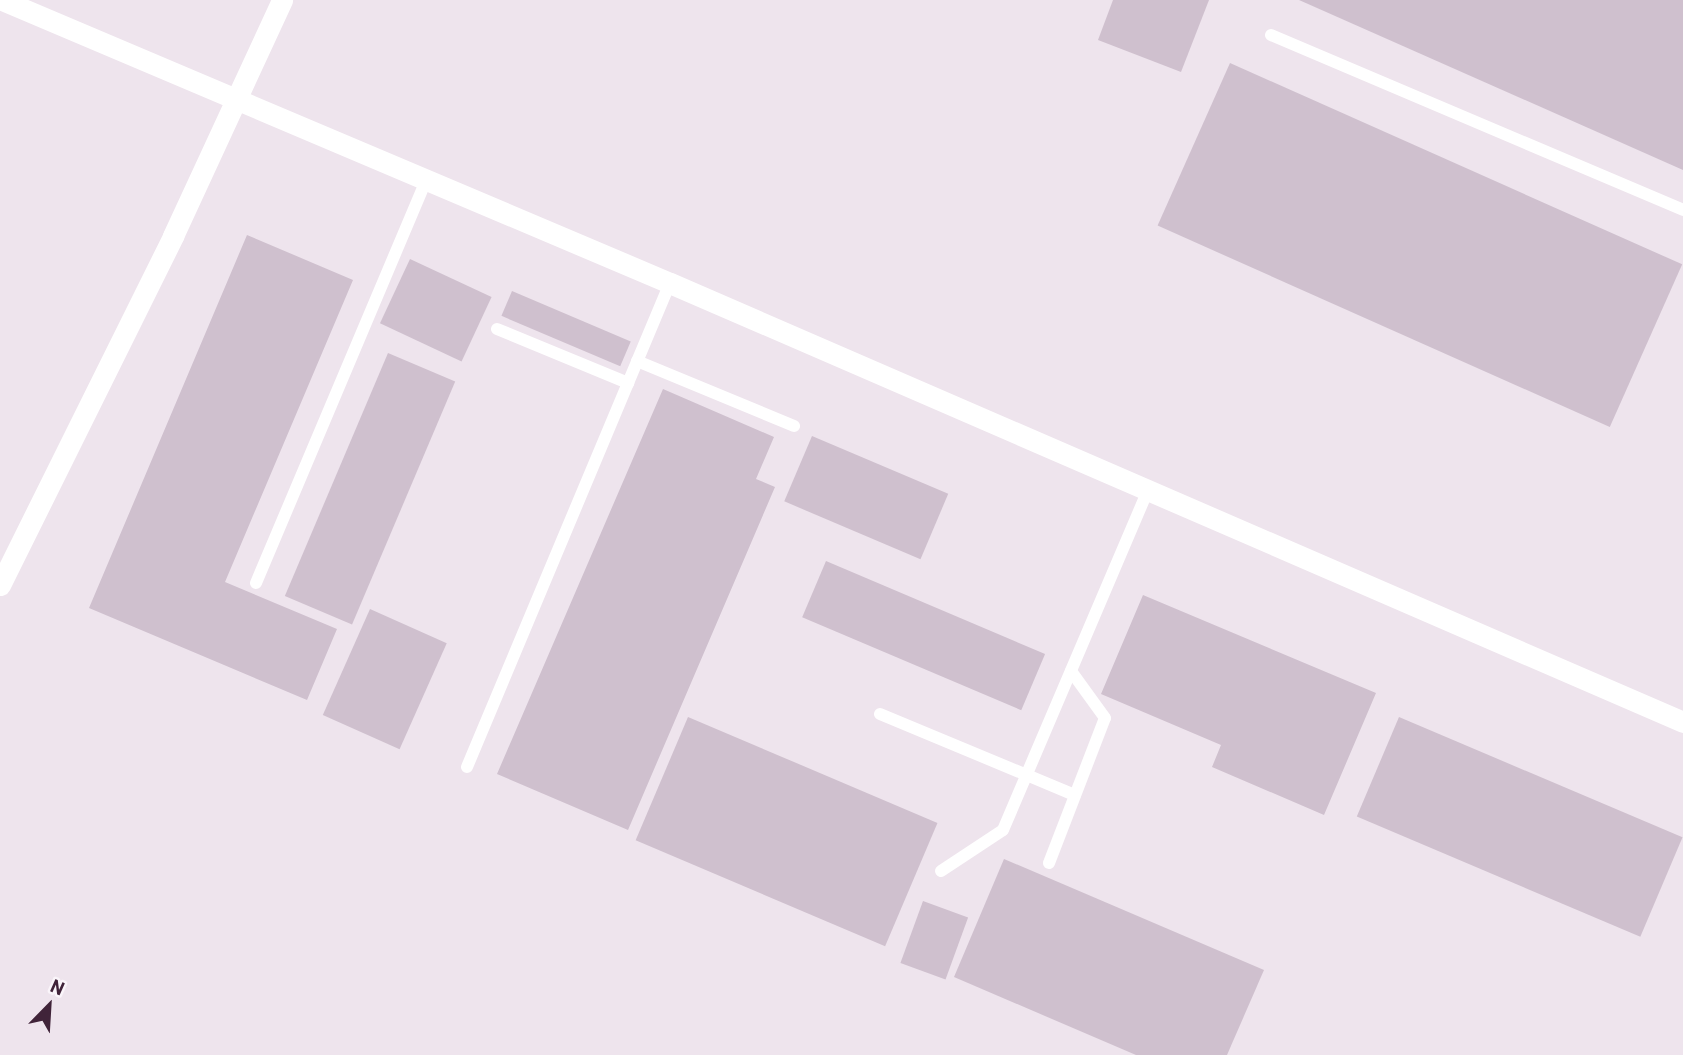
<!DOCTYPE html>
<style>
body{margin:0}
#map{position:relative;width:1683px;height:1055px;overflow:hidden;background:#eee4ed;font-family:Barlow,sans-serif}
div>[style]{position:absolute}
.building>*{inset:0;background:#cfc0ce;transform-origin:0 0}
.lane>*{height:12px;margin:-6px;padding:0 6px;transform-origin:6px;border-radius:6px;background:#fff}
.street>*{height:21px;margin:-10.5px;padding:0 10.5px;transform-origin:10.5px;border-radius:10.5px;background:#fff}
.secondary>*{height:21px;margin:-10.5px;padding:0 10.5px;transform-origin:10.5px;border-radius:10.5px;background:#fff}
span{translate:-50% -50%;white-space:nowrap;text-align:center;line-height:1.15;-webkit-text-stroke:6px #faf5fa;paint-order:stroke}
.north{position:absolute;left:14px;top:971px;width:70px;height:70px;-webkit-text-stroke:5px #faf5fa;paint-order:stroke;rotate:24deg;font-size:19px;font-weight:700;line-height:28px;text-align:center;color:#402339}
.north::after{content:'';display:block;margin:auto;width:24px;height:32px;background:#402339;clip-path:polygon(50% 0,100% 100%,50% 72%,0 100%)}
</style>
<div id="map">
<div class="building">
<div style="clip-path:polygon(1113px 0,1209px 0,1181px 72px,1098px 40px)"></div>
<div style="clip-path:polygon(1299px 0,1683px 0,1683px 170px)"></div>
<div style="left:1230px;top:63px;width:495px;height:178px;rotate:24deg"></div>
<div style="clip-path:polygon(247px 235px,353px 280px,225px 582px,337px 629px,307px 700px,89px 608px)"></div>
<div style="left:410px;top:259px;width:90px;height:71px;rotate:25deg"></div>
<div style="left:512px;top:291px;width:129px;height:27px;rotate:23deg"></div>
<div style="left:388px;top:353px;width:73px;height:264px;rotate:23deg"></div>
<div style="clip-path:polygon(663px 389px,774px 437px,756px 479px,775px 487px,628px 830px,497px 774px)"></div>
<div style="left:812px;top:436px;width:148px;height:71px;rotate:23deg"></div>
<div style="left:826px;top:561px;width:238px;height:61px;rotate:23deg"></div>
<div style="clip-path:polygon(1143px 595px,1376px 693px,1324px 815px,1212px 767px,1221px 745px,1101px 694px)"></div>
<div style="left:370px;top:609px;width:84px;height:116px;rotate:24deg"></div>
<div style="left:688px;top:717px;width:271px;height:134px;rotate:23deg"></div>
<div style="left:1399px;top:717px;width:308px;height:108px;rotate:23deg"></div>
<div style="clip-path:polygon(1004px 859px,1264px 970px,1227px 1055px,1136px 1055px,954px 977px)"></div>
<div style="left:923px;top:901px;width:48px;height:66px;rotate:20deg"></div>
</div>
<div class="lane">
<div style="left:1271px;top:35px;width:448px;rotate:23deg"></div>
<div style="left:497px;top:329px;width:142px;rotate:22.4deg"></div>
<div style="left:637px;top:361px;width:170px;rotate:22.5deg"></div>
<div style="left:256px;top:583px;width:439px;rotate:-67.1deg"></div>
<div style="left:880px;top:714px;width:211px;rotate:22.6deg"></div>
<div style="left:467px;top:767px;width:525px;rotate:-67.25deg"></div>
<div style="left:1049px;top:863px;width:155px;rotate:-68.9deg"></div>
<div style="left:1105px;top:718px;width:58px;rotate:-125.9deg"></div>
<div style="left:941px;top:871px;width:74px;rotate:-33.5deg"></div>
<div style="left:1003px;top:830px;width:370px;rotate:-66.9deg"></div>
</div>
<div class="street">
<div style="left:0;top:585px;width:390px;rotate:-63.6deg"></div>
<div style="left:173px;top:236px;width:260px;rotate:-65.2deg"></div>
</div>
<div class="secondary">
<div style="left:2px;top:0;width:725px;rotate:22.96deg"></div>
<div style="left:670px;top:283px;width:1104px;rotate:23.43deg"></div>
</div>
<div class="north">N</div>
</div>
